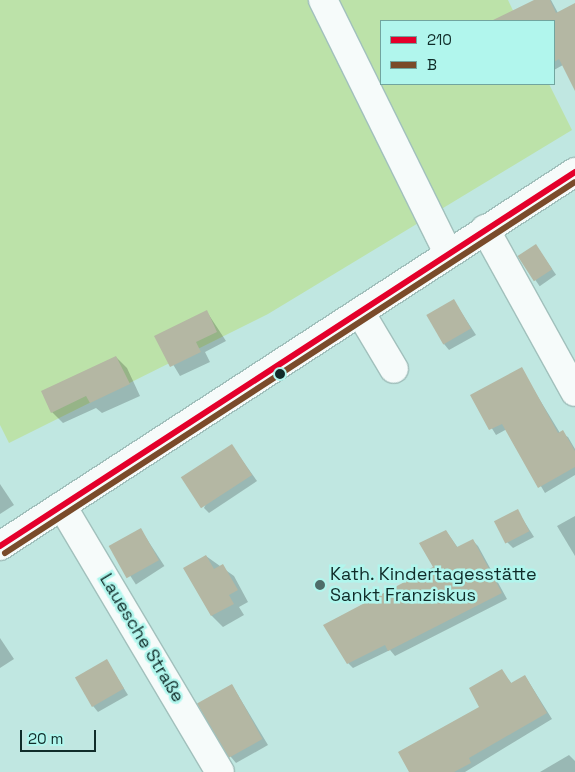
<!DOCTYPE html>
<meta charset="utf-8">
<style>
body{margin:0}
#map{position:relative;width:575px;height:772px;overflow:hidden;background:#c0e7e1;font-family:"Space Grotesk",sans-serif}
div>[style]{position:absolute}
.green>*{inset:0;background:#bce2a9}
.shadow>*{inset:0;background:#0003;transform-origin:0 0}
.building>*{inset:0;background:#b4b7a3;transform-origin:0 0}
.roads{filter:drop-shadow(1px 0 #a1c0bc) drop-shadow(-1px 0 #a1c0bc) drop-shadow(0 1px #a1c0bc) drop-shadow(0 -1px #a1c0bc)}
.minor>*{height:28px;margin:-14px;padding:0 14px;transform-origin:14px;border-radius:14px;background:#f6fbfa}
.major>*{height:28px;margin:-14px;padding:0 14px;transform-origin:14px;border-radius:14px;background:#f6fbfa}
.bus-1>*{height:6px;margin:-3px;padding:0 3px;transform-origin:3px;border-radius:3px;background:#e4002b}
.bus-2>*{height:6px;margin:-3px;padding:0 3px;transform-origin:3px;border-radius:3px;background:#7a4b2a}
.dots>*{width:14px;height:14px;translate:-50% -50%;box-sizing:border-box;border:2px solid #b1f6ed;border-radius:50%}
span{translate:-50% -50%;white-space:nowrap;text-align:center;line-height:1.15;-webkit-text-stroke:5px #b1f6ed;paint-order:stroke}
.poi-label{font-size:18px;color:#102c29}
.left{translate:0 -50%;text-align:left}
.street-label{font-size:18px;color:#102c29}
.legend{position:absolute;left:380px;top:20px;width:175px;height:65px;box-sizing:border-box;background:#b1f6ed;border:1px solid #71a59f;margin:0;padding:6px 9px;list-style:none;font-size:15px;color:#102c29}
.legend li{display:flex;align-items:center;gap:10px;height:25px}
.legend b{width:25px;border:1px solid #71a59f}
.scale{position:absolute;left:20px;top:730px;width:76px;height:22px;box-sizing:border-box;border:2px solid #102c29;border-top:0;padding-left:6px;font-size:15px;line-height:18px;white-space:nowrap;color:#102c29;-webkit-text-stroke:4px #b1f6ed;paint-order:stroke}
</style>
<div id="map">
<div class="green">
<div style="clip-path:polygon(0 0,508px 0,518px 21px,381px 21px,381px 84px,549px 84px,572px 130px,268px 314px,9px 443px,0 425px)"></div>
</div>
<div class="shadow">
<div style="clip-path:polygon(537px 0,551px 0,558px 13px,575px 9px,575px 89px,563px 65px,554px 70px,554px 21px,525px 21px,519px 9px)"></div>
<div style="left:536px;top:246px;width:35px;height:20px;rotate:55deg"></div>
<div style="clip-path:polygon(454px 301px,476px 335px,449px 350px,444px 344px)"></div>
<div style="clip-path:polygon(207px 312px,226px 341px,205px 352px,210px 362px,180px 376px,156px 336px)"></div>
<div style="clip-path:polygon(116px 357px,127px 368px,140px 396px,102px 413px,96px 408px,63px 423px,52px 412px)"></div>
<div style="clip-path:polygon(521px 369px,560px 433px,568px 437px,575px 449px,575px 475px,545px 493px,507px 429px,496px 435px,472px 396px)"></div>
<div style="clip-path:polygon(232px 446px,257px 481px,209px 513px,204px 508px)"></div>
<div style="clip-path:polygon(0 484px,14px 505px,0 514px)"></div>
<div style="clip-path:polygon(517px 510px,534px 537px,513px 548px,507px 542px)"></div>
<div style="clip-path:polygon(575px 516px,575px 556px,557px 526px)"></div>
<div style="left:141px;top:530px;width:43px;height:34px;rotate:57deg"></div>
<div style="clip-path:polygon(446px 531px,458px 548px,473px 541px,478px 546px,507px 599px,395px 656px,390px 650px,353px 668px,348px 663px,435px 567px)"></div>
<div style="clip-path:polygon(206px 556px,234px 576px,248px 602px,239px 607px,244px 615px,223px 627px,212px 616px)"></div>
<div style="clip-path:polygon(0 638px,14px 659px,0 668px)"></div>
<div style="clip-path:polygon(107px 661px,128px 695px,98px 712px,93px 706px)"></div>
<div style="clip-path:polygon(502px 671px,512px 684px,525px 676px,552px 719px,465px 772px,410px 772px,481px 707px)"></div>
<div style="clip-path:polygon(232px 685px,268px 745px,236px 763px,231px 757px)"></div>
<div style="clip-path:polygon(569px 755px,575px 761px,575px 772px,540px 772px)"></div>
</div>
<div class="building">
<div style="clip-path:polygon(534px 0,550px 0,556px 13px,575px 3px,575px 91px,559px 59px,554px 62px,554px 21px,491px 21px)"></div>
<div style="left:536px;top:244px;width:30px;height:22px;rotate:57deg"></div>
<div style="left:454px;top:299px;width:34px;height:32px;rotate:60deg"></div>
<div style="clip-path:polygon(207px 310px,217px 332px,196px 342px,201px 352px,170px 367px,154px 336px)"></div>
<div style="clip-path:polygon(116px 356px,130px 384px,90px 403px,86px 396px,51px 413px,41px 391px)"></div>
<div style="clip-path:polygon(522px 367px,558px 433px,563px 430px,575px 451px,575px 467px,538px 488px,502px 424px,489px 430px,470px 395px)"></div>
<div style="left:232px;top:444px;width:37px;height:61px;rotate:57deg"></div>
<div style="left:518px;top:509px;width:25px;height:27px;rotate:63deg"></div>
<div style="left:141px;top:528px;width:37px;height:37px;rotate:61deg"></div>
<div style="clip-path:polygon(446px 530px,457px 547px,473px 539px,502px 593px,388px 651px,385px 645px,347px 664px,323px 625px,433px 567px,419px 543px)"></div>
<div style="clip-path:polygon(206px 555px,214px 569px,223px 564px,238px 590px,229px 595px,234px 604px,211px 616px,183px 568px)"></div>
<div style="left:107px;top:659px;width:34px;height:37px;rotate:60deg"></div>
<div style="clip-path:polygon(502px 669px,511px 683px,525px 675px,547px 713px,469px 758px,471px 763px,454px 772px,409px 772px,398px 752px,479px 707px,469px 688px)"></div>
<div style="left:232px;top:684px;width:63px;height:40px;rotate:61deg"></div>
</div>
<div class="roads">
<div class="minor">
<div style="left:323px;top:0;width:282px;rotate:63.7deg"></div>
<div style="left:485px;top:229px;width:186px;rotate:61.1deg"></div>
<div style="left:360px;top:312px;width:66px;rotate:59.2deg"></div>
<div style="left:62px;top:506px;width:309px;rotate:59.3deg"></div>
</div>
<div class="major">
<div style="left:0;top:546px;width:686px;rotate:-33.04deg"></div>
</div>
</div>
<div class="bus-1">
<div style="left:0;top:546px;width:686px;rotate:-33.04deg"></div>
</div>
<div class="bus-2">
<div style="left:5px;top:553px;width:680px;rotate:-33.06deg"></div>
</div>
<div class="dots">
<div style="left:280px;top:374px;background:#102c29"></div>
<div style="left:320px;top:585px;background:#4e6d69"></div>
</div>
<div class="poi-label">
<span class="left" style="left:330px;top:585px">Kath. Kindertagesstätte<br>Sankt Franziskus</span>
</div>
<div class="street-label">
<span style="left:142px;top:638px;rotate:59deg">Lauesche Straße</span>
</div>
<ul class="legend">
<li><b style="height:6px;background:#e4002b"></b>210</li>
<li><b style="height:6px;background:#7a4b2a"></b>B</li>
</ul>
<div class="scale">20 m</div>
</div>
